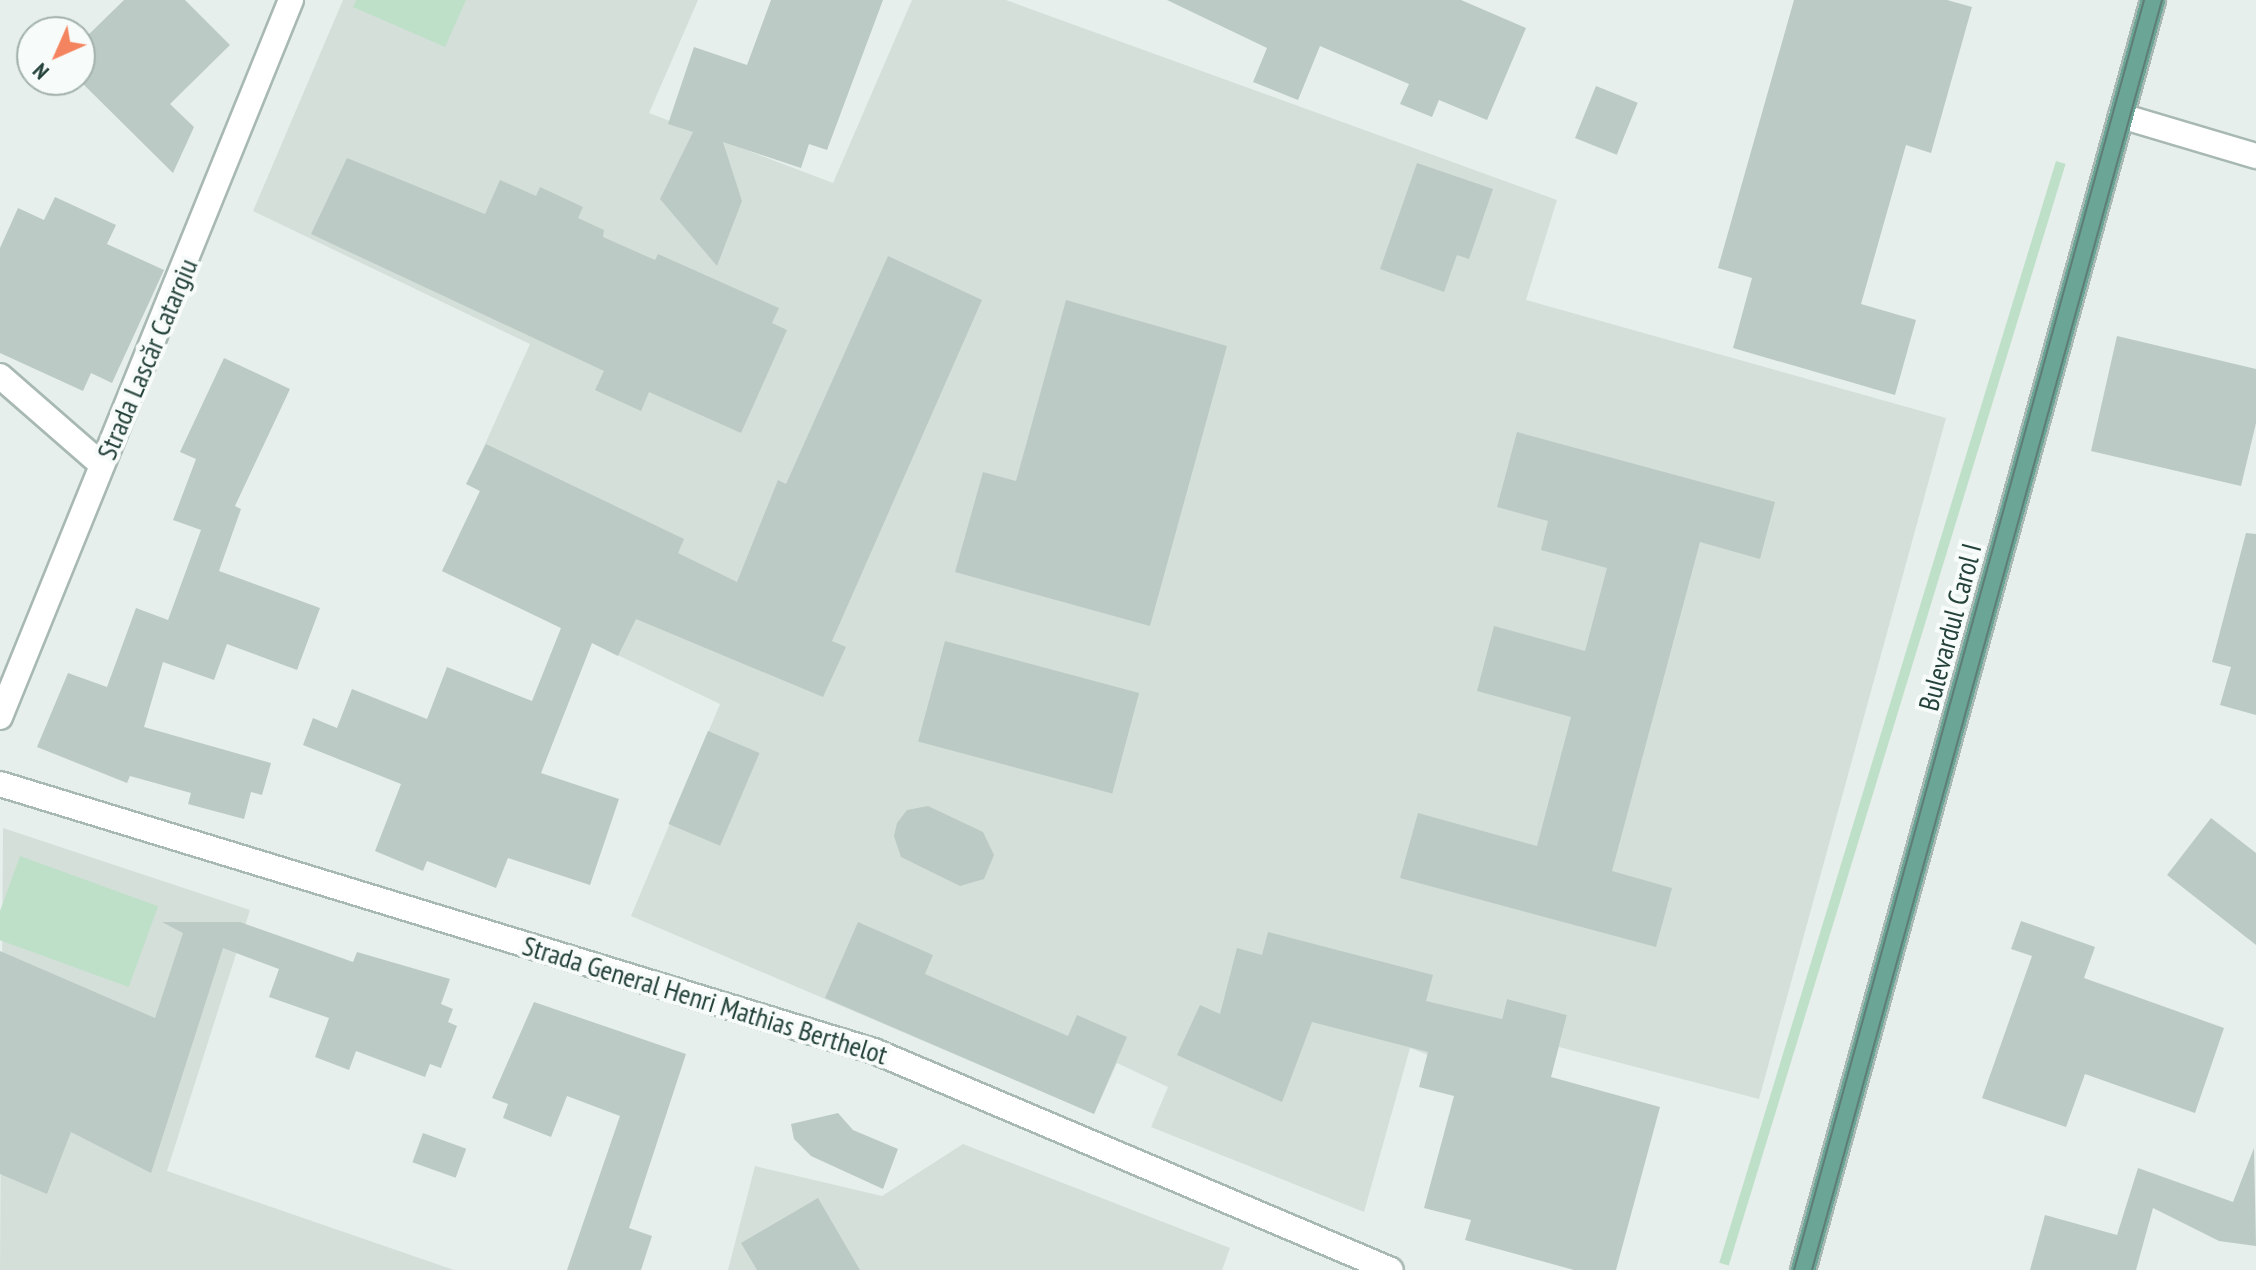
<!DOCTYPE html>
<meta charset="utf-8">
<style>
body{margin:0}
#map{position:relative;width:2256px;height:1270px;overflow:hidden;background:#e6efeb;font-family:"PT Sans Narrow",sans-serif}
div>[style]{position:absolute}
.built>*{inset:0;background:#d4dfda}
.green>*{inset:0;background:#bfe0c8;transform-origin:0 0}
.building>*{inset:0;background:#bbcac4;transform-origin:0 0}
.roads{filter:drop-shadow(2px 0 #a8b8b2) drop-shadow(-2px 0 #a8b8b2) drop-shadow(0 2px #a8b8b2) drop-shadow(0 -2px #a8b8b2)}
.minor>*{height:24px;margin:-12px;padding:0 12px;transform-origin:12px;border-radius:12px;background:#fff}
.major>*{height:24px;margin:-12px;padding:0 12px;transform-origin:12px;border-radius:12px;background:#6aa596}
.tram>*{height:2px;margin:-1px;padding:0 1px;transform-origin:1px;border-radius:1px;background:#5f7d75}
span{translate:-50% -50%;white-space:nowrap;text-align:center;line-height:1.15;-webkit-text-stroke:8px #f7fbf9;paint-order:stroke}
.street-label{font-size:28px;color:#24423a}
.north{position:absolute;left:16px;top:16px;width:80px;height:80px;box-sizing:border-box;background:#f7fbf9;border:2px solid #a3b1ad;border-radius:50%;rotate:225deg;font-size:22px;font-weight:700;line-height:32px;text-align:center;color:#24423a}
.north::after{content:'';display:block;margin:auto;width:28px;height:36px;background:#f4845f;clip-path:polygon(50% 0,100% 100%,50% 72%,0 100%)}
</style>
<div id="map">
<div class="built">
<div style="clip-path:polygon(343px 0,698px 0,649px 113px,833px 183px,912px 0,1006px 0,1557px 200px,1526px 300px,1946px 418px,1759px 1099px,1559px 1047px,1567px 1015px,1507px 999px,1486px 1078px,1410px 1048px,1364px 1212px,1151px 1127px,1168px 1087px,1117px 1063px,1094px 1114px,631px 916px,720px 704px,442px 571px,480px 491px,467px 484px,530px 344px,253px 211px)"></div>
<div style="clip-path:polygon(3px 828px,250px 910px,167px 1171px,454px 1270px,0 1270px)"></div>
<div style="clip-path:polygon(963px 1144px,1230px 1248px,1222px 1270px,728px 1270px,755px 1166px,882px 1196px)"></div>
</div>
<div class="green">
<div style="clip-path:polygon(356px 0,466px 0,445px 47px,353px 7px)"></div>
<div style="left:2056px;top:161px;width:10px;height:1152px;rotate:17deg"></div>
<div style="left:20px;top:856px;width:147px;height:86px;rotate:20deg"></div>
</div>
<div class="building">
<div style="clip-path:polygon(124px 0,185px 0,230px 45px,170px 104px,194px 127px,173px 173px,80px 81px,80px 43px)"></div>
<div style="clip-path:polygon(771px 0,883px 0,827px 150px,809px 144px,801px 168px,723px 142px,742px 201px,717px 266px,660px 199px,693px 132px,668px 124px,694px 47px,747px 65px)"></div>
<div style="clip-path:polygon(1167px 0,1461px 0,1526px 28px,1487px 120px,1439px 100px,1432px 117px,1400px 104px,1409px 84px,1320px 46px,1298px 100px,1253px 82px,1267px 48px)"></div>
<div style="clip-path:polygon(1794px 0,1947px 0,1972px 7px,1931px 153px,1906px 145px,1861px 304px,1916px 320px,1895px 395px,1733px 348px,1752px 278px,1718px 268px)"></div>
<div style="left:1596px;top:86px;width:45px;height:56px;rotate:22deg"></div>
<div style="clip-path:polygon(347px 158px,485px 214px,500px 180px,536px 196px,540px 187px,583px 207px,578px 218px,604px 230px,603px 237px,655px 260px,658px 254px,779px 308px,772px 323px,787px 330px,741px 433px,649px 392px,641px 411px,595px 390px,604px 371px,311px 234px)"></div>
<div style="clip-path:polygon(1417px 163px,1493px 189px,1469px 259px,1457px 255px,1444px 292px,1380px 269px)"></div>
<div style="clip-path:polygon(55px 197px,116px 225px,107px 244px,164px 270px,112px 383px,91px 373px,83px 391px,0 353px,0 248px,18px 208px,44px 220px)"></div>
<div style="clip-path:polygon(888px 256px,982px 300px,832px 641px,846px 647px,823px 697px,636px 619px,618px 656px,592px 643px,541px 773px,619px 799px,590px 885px,508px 858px,496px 888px,427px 861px,423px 871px,375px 851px,401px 784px,303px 745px,313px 718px,337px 728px,352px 689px,427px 719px,447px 667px,532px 701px,561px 628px,442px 571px,480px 491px,466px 484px,486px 444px,684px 539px,678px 553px,737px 582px,778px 480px,786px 484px)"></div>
<div style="clip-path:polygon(1066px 300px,1227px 346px,1150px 626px,955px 572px,983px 472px,1016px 481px)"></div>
<div style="clip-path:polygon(2117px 336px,2256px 369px,2256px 423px,2241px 486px,2091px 451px)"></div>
<div style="clip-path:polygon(224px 358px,290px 389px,235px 506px,241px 509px,219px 571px,320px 608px,297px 670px,227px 644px,214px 680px,163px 662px,144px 727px,271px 763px,262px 795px,251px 792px,244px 819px,188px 804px,191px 793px,130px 776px,127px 783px,37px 747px,68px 673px,107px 687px,136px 608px,168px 620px,201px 530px,173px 520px,196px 459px,180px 452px)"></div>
<div style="clip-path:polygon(1517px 432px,1775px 502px,1760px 559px,1700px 542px,1612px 871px,1672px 888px,1656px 947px,1400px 878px,1418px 813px,1537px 846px,1571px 717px,1477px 691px,1494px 626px,1585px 651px,1607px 568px,1541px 550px,1548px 521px,1497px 507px)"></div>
<div style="clip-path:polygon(2246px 533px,2256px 534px,2256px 715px,2220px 705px,2231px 667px,2212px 662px)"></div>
<div style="left:945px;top:641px;width:201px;height:104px;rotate:15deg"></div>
<div style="left:708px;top:731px;width:56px;height:101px;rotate:23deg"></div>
<div style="clip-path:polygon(928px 806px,983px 832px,994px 855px,984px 879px,960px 886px,901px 857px,894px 836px,897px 823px,907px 810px)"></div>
<div style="clip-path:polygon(2211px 818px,2256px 853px,2256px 945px,2167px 875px)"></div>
<div style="clip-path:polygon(2021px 921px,2095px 947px,2084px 978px,2224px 1028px,2195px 1113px,2085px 1074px,2066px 1127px,1982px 1098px,2032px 956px,2011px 949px)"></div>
<div style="clip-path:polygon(162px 922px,240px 922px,353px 962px,357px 952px,450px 979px,441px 1004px,453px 1009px,448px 1022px,457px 1026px,441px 1068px,430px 1064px,425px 1077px,356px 1051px,349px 1070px,315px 1057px,329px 1018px,269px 997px,279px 969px,223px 948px,151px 1173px,71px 1132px,47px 1194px,0 1174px,0 951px,155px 1018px,183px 933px)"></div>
<div style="clip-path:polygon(858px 922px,933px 955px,925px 974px,1068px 1036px,1077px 1015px,1127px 1037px,1094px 1114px,825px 998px)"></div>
<div style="clip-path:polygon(1268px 932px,1433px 975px,1426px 1001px,1502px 1019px,1507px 999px,1567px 1015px,1551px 1077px,1660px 1107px,1616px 1270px,1574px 1270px,1465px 1240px,1471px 1220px,1424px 1208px,1454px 1096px,1419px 1087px,1428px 1052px,1312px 1022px,1282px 1102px,1177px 1055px,1200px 1005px,1220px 1014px,1237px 948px,1262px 955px)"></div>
<div style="clip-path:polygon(534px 1002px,686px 1054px,629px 1228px,652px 1236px,641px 1270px,567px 1270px,620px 1116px,567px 1096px,551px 1137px,503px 1118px,508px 1104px,492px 1098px)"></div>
<div style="clip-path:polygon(838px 1113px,853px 1130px,898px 1149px,883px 1189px,811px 1156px,794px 1139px,791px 1124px)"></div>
<div style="left:423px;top:1133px;width:46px;height:31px;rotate:20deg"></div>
<div style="clip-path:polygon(2254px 1148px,2256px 1246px,2219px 1241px,2153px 1208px,2136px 1270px,2030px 1270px,2045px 1215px,2117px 1235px,2138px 1168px,2233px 1202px)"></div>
<div style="clip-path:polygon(818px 1198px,860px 1270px,757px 1270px,741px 1243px)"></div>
</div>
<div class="roads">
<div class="minor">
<div style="left:2121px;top:116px;width:141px;rotate:16.5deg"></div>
<div style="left:0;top:376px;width:135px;rotate:41.1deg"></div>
<div style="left:0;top:717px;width:774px;rotate:-67.91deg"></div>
<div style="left:0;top:784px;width:914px;rotate:16.99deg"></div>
<div style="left:874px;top:1051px;width:561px;rotate:22.96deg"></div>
</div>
<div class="major">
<div style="left:1803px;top:1270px;width:1317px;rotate:-74.59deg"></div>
</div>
</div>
<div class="tram">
<div style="left:1794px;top:1270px;width:1317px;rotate:-74.59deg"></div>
<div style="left:1812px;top:1270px;width:1317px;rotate:-74.59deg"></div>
</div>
<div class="street-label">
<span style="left:147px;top:359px;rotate:-67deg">Strada Lascăr Catargiu</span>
<span style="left:1950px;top:627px;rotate:-75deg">Bulevardul Carol I</span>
<span style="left:705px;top:1000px;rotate:17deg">Strada General Henri Mathias Berthelot</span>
</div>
<div class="north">N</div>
</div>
